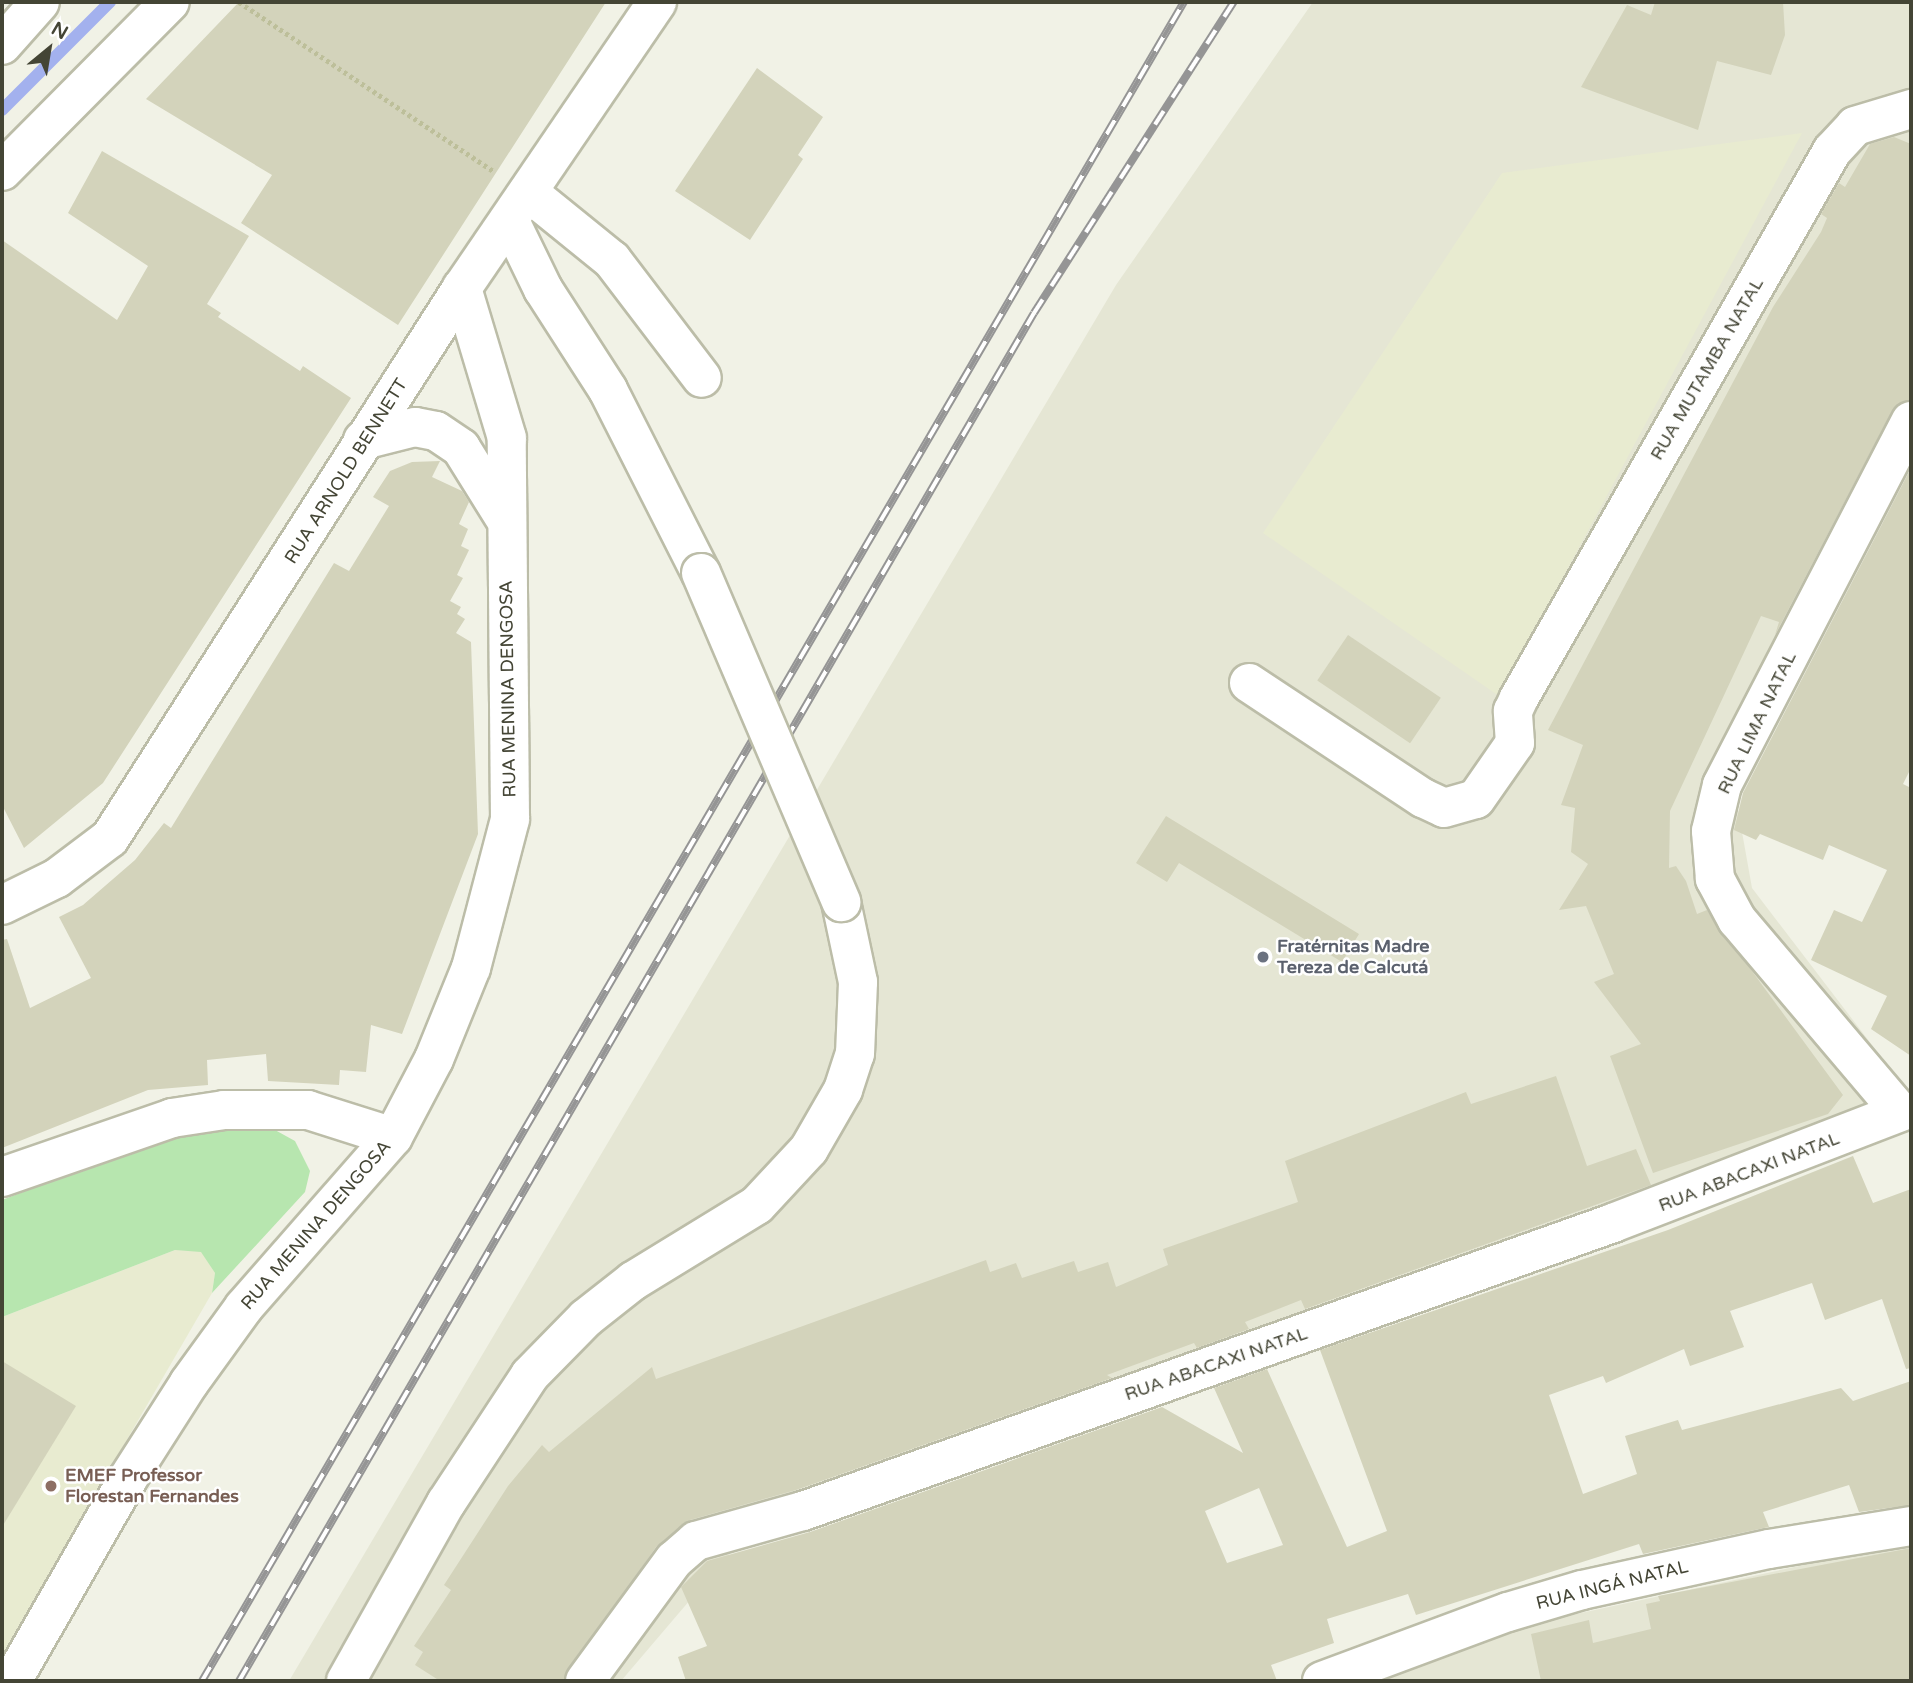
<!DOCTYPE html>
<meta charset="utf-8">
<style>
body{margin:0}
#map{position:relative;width:1913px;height:1683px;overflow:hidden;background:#f1f2e6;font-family:"Varela Round",sans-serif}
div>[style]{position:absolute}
.residential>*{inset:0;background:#e5e6d4}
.education>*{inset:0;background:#e8ebd0}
.green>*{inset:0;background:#b7e6af}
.stream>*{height:12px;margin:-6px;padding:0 6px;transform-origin:6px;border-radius:6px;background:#a3b1ee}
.building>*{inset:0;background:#d3d3bb;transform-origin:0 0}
.path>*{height:4.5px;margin-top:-2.25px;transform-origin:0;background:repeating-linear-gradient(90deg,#bdbf9a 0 3.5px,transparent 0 7px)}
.roads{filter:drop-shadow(2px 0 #bcbda8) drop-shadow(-2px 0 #bcbda8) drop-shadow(0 2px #bcbda8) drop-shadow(0 -2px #bcbda8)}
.minor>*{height:38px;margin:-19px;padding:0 19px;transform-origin:19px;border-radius:19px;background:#fff}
.rail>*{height:8px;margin-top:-4px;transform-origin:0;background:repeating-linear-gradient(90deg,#fff 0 16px,#959595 0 32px);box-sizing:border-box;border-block:2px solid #959595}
.bridges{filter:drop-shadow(2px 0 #bcbda8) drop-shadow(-2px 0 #bcbda8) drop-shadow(0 2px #bcbda8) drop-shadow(0 -2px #bcbda8)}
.minor-bridge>*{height:38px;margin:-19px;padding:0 19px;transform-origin:19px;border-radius:19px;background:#fff}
.dots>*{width:19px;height:19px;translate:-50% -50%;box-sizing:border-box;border:4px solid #fff;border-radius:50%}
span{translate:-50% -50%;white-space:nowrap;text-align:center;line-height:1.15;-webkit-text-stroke:5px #fff;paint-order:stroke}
.street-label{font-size:18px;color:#444535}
.worship-label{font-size:18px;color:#5b616d;font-weight:700}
.left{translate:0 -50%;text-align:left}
.education-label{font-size:18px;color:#785e54;font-weight:700}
.frame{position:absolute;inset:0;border:4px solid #444535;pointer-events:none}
.north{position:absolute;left:14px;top:14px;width:70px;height:70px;-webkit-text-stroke:5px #fff;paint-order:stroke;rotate:30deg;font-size:19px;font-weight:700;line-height:28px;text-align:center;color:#444535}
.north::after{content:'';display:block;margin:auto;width:24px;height:32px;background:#444535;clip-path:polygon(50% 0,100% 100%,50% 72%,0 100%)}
</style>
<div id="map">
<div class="residential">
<div style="clip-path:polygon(1313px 2px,1911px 2px,1911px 456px,1737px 804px,1752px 888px,1911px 1096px,742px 1539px,621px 1681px,289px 1681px,1116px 285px)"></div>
<div style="clip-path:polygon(1911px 1542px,1911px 1681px,1378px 1681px,1539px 1622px)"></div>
</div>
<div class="education">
<div style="clip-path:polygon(1802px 133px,1499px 696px,1263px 533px,1502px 173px)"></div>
<div style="clip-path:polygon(175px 1250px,201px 1251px,215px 1273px,212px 1293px,2px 1655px,2px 1317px)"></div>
</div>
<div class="green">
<div style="clip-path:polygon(230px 1126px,275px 1130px,295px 1141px,310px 1171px,305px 1192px,212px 1293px,215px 1273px,201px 1252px,175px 1250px,2px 1317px,2px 1200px,144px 1146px)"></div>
</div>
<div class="stream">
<div style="left:2px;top:110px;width:153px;rotate:-45deg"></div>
</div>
<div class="building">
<div style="clip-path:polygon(239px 2px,606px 2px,398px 325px,241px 223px,272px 175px,146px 99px)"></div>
<div style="clip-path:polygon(1655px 2px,1783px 2px,1785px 35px,1771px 75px,1717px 61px,1698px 130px,1581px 87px,1627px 5px,1651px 15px)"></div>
<div style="clip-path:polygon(757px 68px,823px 117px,798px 155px,803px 159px,750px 240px,675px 191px)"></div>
<div style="clip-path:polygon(1894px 137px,1911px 144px,1911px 399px,1892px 411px,1775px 635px,1779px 622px,1761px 616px,1670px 811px,1669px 868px,1676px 866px,1686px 881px,1697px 914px,1707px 910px,1843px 1095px,1828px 1114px,1653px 1173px,1610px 1056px,1641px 1044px,1594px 982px,1614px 974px,1586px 906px,1559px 910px,1588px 864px,1571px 852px,1575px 808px,1561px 805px,1583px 745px,1548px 730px,1773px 307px,1821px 232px,1827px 218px,1821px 214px,1839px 183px,1845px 187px,1870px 144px)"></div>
<div style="clip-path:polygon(102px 151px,249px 236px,207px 304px,221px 313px,218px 317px,300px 371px,303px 366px,351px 398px,103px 783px,24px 848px,2px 805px,2px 240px,117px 320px,148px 266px,68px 213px)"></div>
<div style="clip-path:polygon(440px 461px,432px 477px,462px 491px,469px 502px,459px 524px,468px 529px,461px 546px,469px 550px,457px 575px,463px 578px,450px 601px,461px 607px,457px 614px,465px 619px,456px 633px,471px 642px,478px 834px,402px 1034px,371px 1025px,366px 1072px,340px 1070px,339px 1085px,268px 1081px,266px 1054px,207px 1060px,208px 1085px,148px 1090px,2px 1148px,2px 940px,7px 939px,30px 1008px,91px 978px,59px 917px,83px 905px,135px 860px,164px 823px,171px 828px,334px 563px,349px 571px,389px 506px,373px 497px,390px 471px,412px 462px)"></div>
<div style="clip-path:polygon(1911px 468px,1911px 768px,1903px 784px,1911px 788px,1911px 1056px,1871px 1029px,1887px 996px,1811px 960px,1834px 910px,1862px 922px,1887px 870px,1829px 845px,1823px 860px,1760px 834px,1756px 840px,1734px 830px,1743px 793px)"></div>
<div style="left:1348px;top:635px;width:112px;height:55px;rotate:34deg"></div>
<div style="clip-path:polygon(1166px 816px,1359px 934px,1342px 962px,1179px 863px,1167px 882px,1136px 863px)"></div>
<div style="clip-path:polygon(1556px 1076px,1587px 1166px,1636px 1149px,1651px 1185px,1305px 1309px,1301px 1300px,1245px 1322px,1249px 1329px,1197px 1348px,1194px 1343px,1107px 1375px,1112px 1378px,796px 1490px,690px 1520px,656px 1547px,563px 1681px,440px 1681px,415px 1665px,423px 1652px,414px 1646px,451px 1590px,444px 1585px,508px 1486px,542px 1445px,549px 1452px,652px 1367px,656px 1379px,986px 1260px,990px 1272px,1016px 1263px,1022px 1278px,1074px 1261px,1078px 1272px,1108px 1262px,1116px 1287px,1168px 1265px,1163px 1249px,1298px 1202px,1285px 1161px,1466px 1092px,1471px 1104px)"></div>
<div style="clip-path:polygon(evenodd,1853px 1156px,1873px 1203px,1911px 1189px,1911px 1368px,1906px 1369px,1882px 1299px,1825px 1320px,1812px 1283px,1730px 1311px,1744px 1347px,1690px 1366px,1684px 1349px,1606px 1383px,1603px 1376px,1549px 1395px,1583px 1494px,1637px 1474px,1625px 1436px,1678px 1420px,1682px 1430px,1841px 1388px,1853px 1401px,1911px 1381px,1911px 1505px,1859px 1512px,1849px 1485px,1763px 1512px,1769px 1527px,1643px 1554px,1639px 1544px,1416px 1615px,1408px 1594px,1327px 1619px,1334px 1643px,1271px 1665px,1277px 1681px,686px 1681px,678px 1657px,707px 1646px,681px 1587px,707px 1561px,810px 1532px,1162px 1407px,1243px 1453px,1214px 1388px,1267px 1369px,1347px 1547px,1387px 1531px,1320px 1350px,1668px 1230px,1853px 1156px,1259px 1488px,1283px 1545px,1227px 1563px,1205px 1511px,1259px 1488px)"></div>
<div style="clip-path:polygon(2px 1361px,76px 1406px,2px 1527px)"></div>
<div style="clip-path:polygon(1911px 1548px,1911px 1681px,1541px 1681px,1531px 1634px,1589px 1620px,1593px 1643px,1651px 1629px,1646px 1604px,1660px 1601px,1658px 1596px)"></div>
</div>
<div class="path">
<div style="left:239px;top:2px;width:307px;rotate:33.6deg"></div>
</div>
<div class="roads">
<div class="minor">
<div style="left:2px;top:45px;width:57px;rotate:-48.5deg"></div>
<div style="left:2px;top:171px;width:238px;rotate:-45.2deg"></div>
<div style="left:528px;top:192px;width:108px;rotate:39deg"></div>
<div style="left:612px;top:260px;width:148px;rotate:52.7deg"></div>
<div style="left:510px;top:221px;width:76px;rotate:64.1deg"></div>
<div style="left:543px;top:289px;width:120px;rotate:57.2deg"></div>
<div style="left:608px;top:390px;width:205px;rotate:63.1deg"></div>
<div style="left:363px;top:440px;width:54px;rotate:-14deg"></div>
<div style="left:415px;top:427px;width:21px;rotate:11deg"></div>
<div style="left:436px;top:431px;width:30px;rotate:34deg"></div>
<div style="left:461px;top:448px;width:81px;rotate:58.1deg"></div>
<div style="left:1249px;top:683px;width:209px;rotate:33.5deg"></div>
<div style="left:1423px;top:798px;width:23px;rotate:25deg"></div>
<div style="left:1444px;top:808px;width:33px;rotate:-16deg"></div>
<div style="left:1476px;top:799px;width:68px;rotate:-55.1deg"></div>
<div style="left:1515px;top:743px;width:32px;rotate:-94deg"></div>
<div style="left:1513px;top:711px;width:14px;rotate:-65deg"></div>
<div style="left:1519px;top:698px;width:630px;rotate:-60.22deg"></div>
<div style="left:1832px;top:151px;width:34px;rotate:-47deg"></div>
<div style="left:1855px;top:126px;width:59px;rotate:-16.9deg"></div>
<div style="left:2px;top:905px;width:61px;rotate:-26.1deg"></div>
<div style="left:57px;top:878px;width:66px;rotate:-37deg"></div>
<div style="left:110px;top:838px;width:653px;rotate:-57.38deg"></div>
<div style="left:462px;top:288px;width:346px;rotate:-55.7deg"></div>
<div style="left:2px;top:1177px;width:180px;rotate:-19.1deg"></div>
<div style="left:172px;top:1118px;width:53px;rotate:-8.7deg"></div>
<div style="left:224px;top:1110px;width:84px"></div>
<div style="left:308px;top:1110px;width:89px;rotate:17.6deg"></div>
<div style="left:12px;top:1681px;width:232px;rotate:-60.2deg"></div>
<div style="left:127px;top:1480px;width:115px;rotate:-57.4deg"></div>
<div style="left:189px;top:1383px;width:94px;rotate:-54.1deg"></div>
<div style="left:244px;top:1307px;width:226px;rotate:-48.8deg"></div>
<div style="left:393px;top:1137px;width:88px;rotate:-62.3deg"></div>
<div style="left:434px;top:1059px;width:98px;rotate:-67.9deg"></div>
<div style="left:471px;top:968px;width:154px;rotate:-75.3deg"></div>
<div style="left:510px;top:819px;width:381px;rotate:-90.5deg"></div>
<div style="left:507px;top:438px;width:157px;rotate:-106.7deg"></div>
<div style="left:346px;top:1681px;width:204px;rotate:-60.7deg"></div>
<div style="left:446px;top:1503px;width:153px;rotate:-56.7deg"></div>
<div style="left:530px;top:1375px;width:80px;rotate:-45.5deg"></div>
<div style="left:586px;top:1318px;width:60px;rotate:-38.2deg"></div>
<div style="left:633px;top:1281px;width:145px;rotate:-31.5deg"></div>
<div style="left:757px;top:1205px;width:76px;rotate:-47.1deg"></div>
<div style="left:809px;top:1149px;width:68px;rotate:-60deg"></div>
<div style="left:843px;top:1090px;width:38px;rotate:-72deg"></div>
<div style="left:855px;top:1054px;width:72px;rotate:-87.6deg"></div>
<div style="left:858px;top:982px;width:82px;rotate:-102deg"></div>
<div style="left:585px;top:1681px;width:150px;rotate:-53.7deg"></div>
<div style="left:674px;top:1560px;width:29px;rotate:-41deg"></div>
<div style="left:696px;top:1541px;width:111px;rotate:-15.7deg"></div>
<div style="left:803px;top:1511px;width:860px;rotate:-19.57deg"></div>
<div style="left:1613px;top:1223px;width:308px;rotate:-21.1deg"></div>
<div style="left:1900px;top:1112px;width:252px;rotate:-130.3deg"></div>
<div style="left:1737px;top:920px;width:47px;rotate:-118.2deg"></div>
<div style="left:1715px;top:879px;width:48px;rotate:-94.8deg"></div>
<div style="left:1711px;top:831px;width:47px;rotate:-76.6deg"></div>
<div style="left:1722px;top:785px;width:410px;rotate:-62.6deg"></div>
<div style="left:1322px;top:1681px;width:198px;rotate:-20.4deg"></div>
<div style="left:1508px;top:1612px;width:77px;rotate:-16.6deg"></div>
<div style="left:1582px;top:1590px;width:191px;rotate:-12.4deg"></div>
<div style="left:1769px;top:1549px;width:144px;rotate:-9.2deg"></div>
</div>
</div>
<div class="rail">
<div style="left:202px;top:1681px;width:1945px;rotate:-59.68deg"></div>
<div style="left:239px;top:1681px;width:1582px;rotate:-59.84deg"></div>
<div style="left:1034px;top:313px;width:370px;rotate:-57.3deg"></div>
</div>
<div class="bridges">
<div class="minor-bridge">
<div style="left:701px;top:573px;width:358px;rotate:66.9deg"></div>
</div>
</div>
<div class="dots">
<div style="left:1263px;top:957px;background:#6b7280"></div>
<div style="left:51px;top:1486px;background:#8d6e63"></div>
</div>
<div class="street-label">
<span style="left:1707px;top:369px;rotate:-60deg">RUA MUTAMBA NATAL</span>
<span style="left:346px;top:471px;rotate:-58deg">RUA ARNOLD BENNETT</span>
<span style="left:508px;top:689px;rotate:-91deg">RUA MENINA DENGOSA</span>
<span style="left:1757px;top:723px;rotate:-64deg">RUA LIMA NATAL</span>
<span style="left:1749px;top:1172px;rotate:-21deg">RUA ABACAXI NATAL</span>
<span style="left:316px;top:1225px;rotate:-49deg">RUA MENINA DENGOSA</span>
<span style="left:1216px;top:1364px;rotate:-19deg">RUA ABACAXI NATAL</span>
<span style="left:1612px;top:1585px;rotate:-14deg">RUA INGÁ NATAL</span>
</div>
<div class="worship-label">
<span class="left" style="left:1277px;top:957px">Fratérnitas Madre<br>Tereza de Calcutá</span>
</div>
<div class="education-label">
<span class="left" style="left:65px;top:1486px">EMEF Professor<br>Florestan Fernandes</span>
</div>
<div class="frame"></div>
<div class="north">N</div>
</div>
